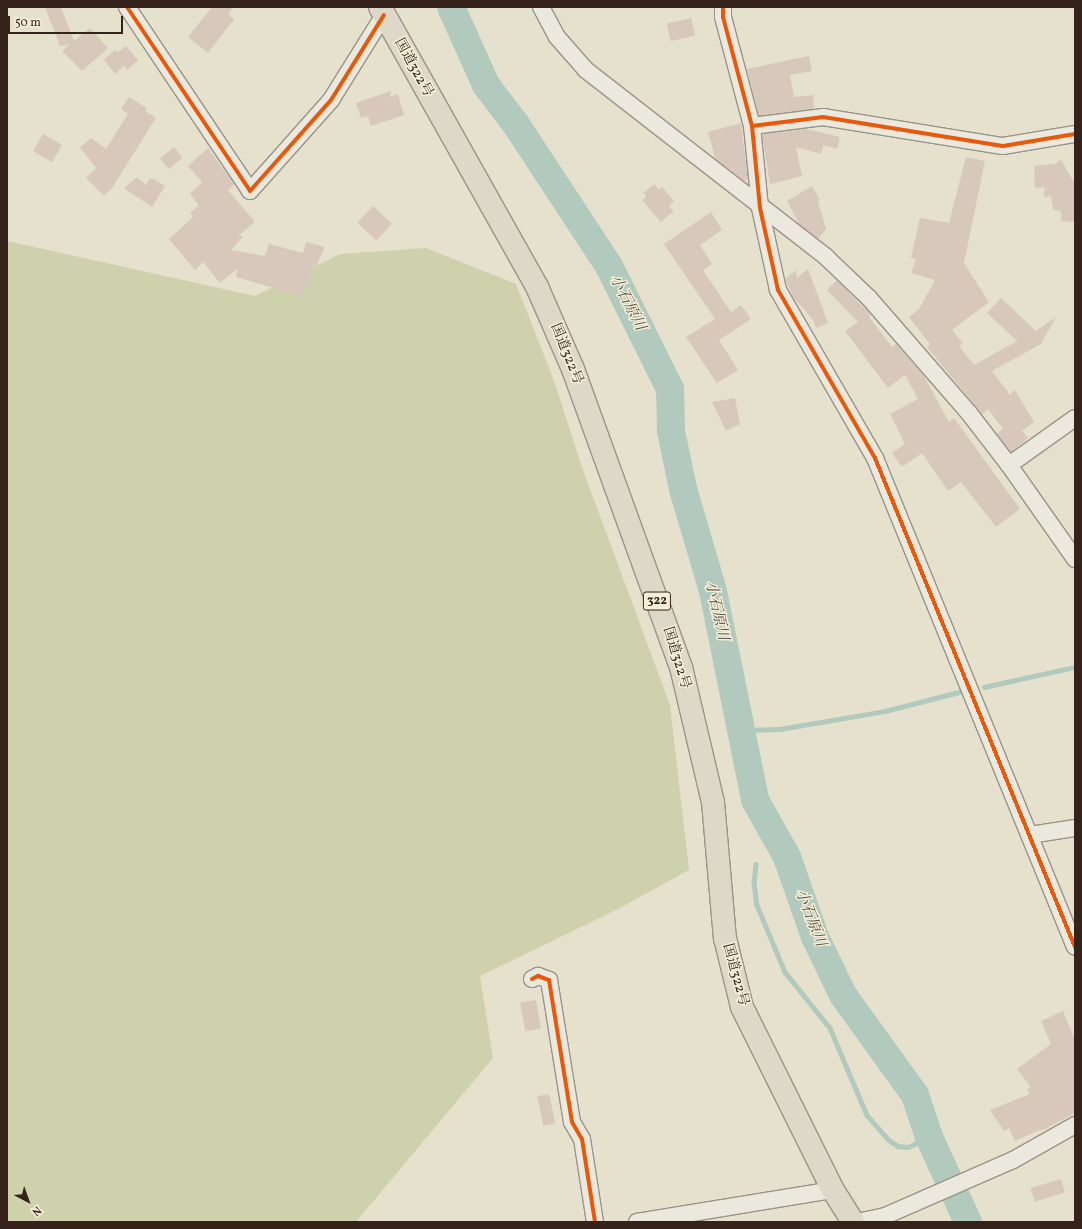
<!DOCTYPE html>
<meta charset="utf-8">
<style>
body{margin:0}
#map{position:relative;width:1082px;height:1229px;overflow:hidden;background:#e6e1cc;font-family:Vollkorn,"Noto Serif JP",serif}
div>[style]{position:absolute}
.green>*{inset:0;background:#cdd2ad}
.stream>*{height:4.5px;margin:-2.25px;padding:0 2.25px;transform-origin:2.25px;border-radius:2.25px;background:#b2c9be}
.river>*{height:28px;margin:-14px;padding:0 14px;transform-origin:14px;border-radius:14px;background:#b2c9be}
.building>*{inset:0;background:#d7c8bb;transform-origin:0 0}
.roads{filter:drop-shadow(1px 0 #989387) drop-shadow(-1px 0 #989387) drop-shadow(0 1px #989387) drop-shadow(0 -1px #989387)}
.minor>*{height:16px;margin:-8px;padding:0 8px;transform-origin:8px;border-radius:8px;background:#ebe8de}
.highway>*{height:22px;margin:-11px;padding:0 11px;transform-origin:11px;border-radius:11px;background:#ded8c9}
.cycleway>*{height:4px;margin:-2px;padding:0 2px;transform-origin:2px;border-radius:2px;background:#e8590c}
span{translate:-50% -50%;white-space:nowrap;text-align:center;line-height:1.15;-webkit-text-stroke:3px #f6efd7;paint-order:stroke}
.shield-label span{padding:1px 3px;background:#f6efd7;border:1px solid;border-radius:3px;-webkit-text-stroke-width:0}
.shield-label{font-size:13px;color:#34221b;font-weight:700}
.street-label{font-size:14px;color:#34221b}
.water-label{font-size:15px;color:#53514a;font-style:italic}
.frame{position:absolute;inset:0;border:8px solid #34221b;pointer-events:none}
.north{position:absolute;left:8px;top:1181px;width:40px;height:40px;-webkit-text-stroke:3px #f6efd7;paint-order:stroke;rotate:139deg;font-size:11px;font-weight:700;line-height:16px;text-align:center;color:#34221b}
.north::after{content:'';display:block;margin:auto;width:14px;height:18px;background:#34221b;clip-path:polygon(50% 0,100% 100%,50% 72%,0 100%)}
.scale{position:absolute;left:8px;top:16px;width:115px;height:18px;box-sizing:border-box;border:2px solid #34221b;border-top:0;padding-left:5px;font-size:12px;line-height:14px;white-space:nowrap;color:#34221b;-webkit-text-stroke:3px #f6efd7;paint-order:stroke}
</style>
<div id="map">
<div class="green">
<div style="clip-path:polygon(7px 241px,255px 296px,340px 254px,426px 248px,516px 284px,556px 386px,580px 462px,670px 705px,689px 870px,618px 909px,480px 976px,493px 1058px,356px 1222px,7px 1222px)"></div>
</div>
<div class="stream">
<div style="left:984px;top:687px;width:93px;rotate:-12.4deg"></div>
<div style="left:740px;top:730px;width:40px;rotate:-1.4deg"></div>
<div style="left:780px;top:729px;width:107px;rotate:-9.7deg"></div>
<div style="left:885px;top:711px;width:85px;rotate:-14.4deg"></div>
<div style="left:756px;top:864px;width:18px;rotate:96deg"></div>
<div style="left:754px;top:882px;width:23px;rotate:83deg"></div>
<div style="left:757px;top:905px;width:73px;rotate:67.3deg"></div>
<div style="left:785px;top:972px;width:72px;rotate:51.2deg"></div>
<div style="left:830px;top:1028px;width:95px;rotate:67deg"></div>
<div style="left:867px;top:1115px;width:33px;rotate:49deg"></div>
<div style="left:889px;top:1140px;width:11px;rotate:34deg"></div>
<div style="left:898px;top:1146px;width:10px;rotate:6deg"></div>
<div style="left:908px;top:1147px;width:23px;rotate:-25deg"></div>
</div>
<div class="river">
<div style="left:451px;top:7px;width:85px;rotate:65.8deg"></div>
<div style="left:486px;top:85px;width:48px;rotate:52.7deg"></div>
<div style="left:515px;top:123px;width:171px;rotate:56.7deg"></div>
<div style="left:609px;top:266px;width:137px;rotate:63.6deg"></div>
<div style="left:670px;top:389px;width:42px;rotate:88.6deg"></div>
<div style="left:671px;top:431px;width:59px;rotate:78.3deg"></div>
<div style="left:683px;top:489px;width:106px;rotate:73.6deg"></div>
<div style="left:713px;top:591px;width:213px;rotate:78.6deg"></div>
<div style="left:755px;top:800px;width:65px;rotate:60.7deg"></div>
<div style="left:787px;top:857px;width:85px;rotate:70.7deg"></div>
<div style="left:815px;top:937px;width:64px;rotate:64.2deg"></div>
<div style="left:843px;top:995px;width:123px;rotate:54.2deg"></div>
<div style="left:915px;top:1095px;width:44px;rotate:71.6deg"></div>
<div style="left:929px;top:1137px;width:94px;rotate:65.4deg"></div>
</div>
<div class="building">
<div style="clip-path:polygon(45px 7px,61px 7px,74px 41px,90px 28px,108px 48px,82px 71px,62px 51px,70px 44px,60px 46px)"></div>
<div style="clip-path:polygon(212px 7px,234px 7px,228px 14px,234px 19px,208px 53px,188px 37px)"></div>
<div style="left:691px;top:18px;width:18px;height:25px;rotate:77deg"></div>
<div style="clip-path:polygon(126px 46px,138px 60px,127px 70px,124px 66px,115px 74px,104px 60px,115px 50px,118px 52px)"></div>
<div style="clip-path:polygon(809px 56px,812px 71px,790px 75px,794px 97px,813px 95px,814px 109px,759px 116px,747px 69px)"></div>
<div style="clip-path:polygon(391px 91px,390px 97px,398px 94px,404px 115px,371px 126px,368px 116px,361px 118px,356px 103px)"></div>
<div style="clip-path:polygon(129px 97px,147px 108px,145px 111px,156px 118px,112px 188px,104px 196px,86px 178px,96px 168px,80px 147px,91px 138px,106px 149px,128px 114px,121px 109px)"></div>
<div style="clip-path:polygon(741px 123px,748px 179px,744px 181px,715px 158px,708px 132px)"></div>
<div style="clip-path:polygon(806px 129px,840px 137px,837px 149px,823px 145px,821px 154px,796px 147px,802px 176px,770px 184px,762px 134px)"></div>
<div style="left:43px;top:134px;width:22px;height:20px;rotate:30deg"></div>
<div style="left:174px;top:147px;width:14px;height:18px;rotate:51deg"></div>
<div style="clip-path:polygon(208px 148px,234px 184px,228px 190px,255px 222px,239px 235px,243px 237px,231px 250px,265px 256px,269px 244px,303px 253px,306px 242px,325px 247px,316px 267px,314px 265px,302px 296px,236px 277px,237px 269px,220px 283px,203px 262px,195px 270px,169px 239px,193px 217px,190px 213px,198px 206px,200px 207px,190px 194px,202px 182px,188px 166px)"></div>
<div style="clip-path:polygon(966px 157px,985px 161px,964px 263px,989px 302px,952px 330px,963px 343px,959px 346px,974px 365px,1017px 341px,987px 313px,1001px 298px,1036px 331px,1056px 317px,1041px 344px,992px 371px,1010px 395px,1015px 390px,1034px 422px,1022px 431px,1028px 438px,1011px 452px,997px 434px,1003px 429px,988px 409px,982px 414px,927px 347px,930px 344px,909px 317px,919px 309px,935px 280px,911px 273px,916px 259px,911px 258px,920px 218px,949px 223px)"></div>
<div style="clip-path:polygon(1061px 160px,1075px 184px,1075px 222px,1061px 221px,1061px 212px,1053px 209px,1051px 196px,1044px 197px,1045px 187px,1035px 188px,1034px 166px,1055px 164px)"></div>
<div style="clip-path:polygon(137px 177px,146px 185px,149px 179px,154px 179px,165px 186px,152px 207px,124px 188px)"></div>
<div style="clip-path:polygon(654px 184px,659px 190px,662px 187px,674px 201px,669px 206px,674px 211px,661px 222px,642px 200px,646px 197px,644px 193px)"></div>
<div style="clip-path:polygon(812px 186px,820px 200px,818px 201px,826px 229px,818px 239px,799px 224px,787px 201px)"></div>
<div style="left:373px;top:206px;width:26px;height:23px;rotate:43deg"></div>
<div style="clip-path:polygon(711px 212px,722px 230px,700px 245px,712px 264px,703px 270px,731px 312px,741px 305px,751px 319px,719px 340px,738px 370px,717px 383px,686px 337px,715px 319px,664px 244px)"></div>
<div style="clip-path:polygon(808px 269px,828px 323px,816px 328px,813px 320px,794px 298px,785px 279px,796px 270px,797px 278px)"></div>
<div style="clip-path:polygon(837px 280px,871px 315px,869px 317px,892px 347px,896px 344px,924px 376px,949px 422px,954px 418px,1020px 509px,996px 527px,961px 482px,948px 491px,922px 453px,902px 467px,892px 453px,905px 444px,890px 414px,918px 399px,905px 375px,888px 388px,845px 331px,858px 322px,827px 290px)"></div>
<div style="clip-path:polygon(735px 398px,740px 424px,726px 431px,712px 402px)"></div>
<div style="left:536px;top:1000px;width:29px;height:16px;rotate:80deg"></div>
<div style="clip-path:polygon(1063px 1011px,1075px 1040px,1075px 1113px,1043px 1130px,1042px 1129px,1015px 1141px,1009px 1128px,1004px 1131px,990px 1110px,1030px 1094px,1027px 1089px,1031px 1087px,1017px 1069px,1051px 1044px,1041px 1021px)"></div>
<div style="left:549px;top:1094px;width:30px;height:12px;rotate:78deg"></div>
<div style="left:1061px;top:1179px;width:14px;height:32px;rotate:73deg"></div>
</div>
<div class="roads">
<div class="minor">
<div style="left:127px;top:7px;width:221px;rotate:56.2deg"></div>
<div style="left:250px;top:191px;width:122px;rotate:-48.3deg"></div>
<div style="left:331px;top:100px;width:100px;rotate:-58.1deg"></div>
<div style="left:541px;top:7px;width:34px;rotate:62deg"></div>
<div style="left:557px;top:37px;width:44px;rotate:48.7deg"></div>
<div style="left:586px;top:70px;width:304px;rotate:37.9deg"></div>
<div style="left:826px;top:257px;width:59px;rotate:43.6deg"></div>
<div style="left:869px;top:298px;width:152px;rotate:49deg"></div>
<div style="left:969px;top:413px;width:66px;rotate:52.4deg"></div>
<div style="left:1009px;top:465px;width:115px;rotate:54.9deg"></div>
<div style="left:723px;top:7px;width:10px;rotate:90deg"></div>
<div style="left:723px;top:17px;width:113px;rotate:75.1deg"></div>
<div style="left:752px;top:126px;width:82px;rotate:84.4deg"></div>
<div style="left:760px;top:208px;width:84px;rotate:77.6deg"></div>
<div style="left:778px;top:290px;width:194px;rotate:60deg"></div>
<div style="left:875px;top:458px;width:528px;rotate:67.76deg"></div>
<div style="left:752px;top:126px;width:72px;rotate:-7.2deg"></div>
<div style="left:823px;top:117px;width:182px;rotate:9.2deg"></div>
<div style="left:1003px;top:146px;width:73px;rotate:-9.5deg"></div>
<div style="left:1009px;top:465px;width:81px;rotate:-35.5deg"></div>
<div style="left:1030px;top:835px;width:46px;rotate:-8.8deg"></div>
<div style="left:532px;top:979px;width:7px;rotate:-27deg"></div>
<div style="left:538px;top:976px;width:12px;rotate:20deg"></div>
<div style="left:549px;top:980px;width:144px;rotate:80.8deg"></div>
<div style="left:572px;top:1122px;width:20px;rotate:60deg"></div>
<div style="left:582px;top:1139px;width:84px;rotate:81.1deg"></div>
<div style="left:637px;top:1222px;width:199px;rotate:-9.3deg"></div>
<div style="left:857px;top:1222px;width:29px;rotate:-12deg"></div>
<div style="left:885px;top:1216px;width:140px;rotate:-23.6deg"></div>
<div style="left:1013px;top:1160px;width:71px;rotate:-29.4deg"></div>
</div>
<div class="highway">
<div style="left:380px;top:7px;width:323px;rotate:60.7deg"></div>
<div style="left:538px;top:289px;width:87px;rotate:66.4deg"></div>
<div style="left:573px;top:369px;width:317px;rotate:70.1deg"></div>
<div style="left:681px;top:667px;width:139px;rotate:76.7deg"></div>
<div style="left:713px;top:802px;width:137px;rotate:85deg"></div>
<div style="left:725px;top:938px;width:71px;rotate:76.2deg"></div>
<div style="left:742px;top:1007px;width:204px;rotate:63.6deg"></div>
<div style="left:833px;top:1190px;width:38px;rotate:58deg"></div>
</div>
</div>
<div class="cycleway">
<div style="left:127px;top:7px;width:221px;rotate:56.2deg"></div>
<div style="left:250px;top:191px;width:122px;rotate:-48.3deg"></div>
<div style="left:331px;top:100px;width:100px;rotate:-58.1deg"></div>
<div style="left:723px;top:7px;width:10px;rotate:90deg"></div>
<div style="left:723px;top:17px;width:113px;rotate:75.1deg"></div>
<div style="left:752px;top:126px;width:82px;rotate:84.4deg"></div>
<div style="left:760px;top:208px;width:84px;rotate:77.6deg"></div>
<div style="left:778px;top:290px;width:194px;rotate:60deg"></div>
<div style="left:875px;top:458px;width:528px;rotate:67.76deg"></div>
<div style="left:752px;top:126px;width:72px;rotate:-7.2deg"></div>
<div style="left:823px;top:117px;width:182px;rotate:9.2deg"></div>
<div style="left:1003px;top:146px;width:73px;rotate:-9.5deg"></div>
<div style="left:532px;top:979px;width:7px;rotate:-27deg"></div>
<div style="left:538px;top:976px;width:12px;rotate:20deg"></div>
<div style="left:549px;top:980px;width:144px;rotate:80.8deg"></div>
<div style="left:572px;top:1122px;width:20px;rotate:60deg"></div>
<div style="left:582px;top:1139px;width:84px;rotate:81.1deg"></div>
</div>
<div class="shield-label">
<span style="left:657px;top:601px">322</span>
</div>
<div class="street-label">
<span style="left:413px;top:68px;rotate:61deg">国道322号</span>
<span style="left:566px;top:354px;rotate:68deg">国道322号</span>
<span style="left:676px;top:658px;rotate:73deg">国道322号</span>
<span style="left:735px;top:975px;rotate:75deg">国道322号</span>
</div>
<div class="water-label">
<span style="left:627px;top:303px;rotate:63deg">小石原川</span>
<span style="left:716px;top:611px;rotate:77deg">小石原川</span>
<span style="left:810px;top:918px;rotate:69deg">小石原川</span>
</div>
<div class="frame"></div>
<div class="north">N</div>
<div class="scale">50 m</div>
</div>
